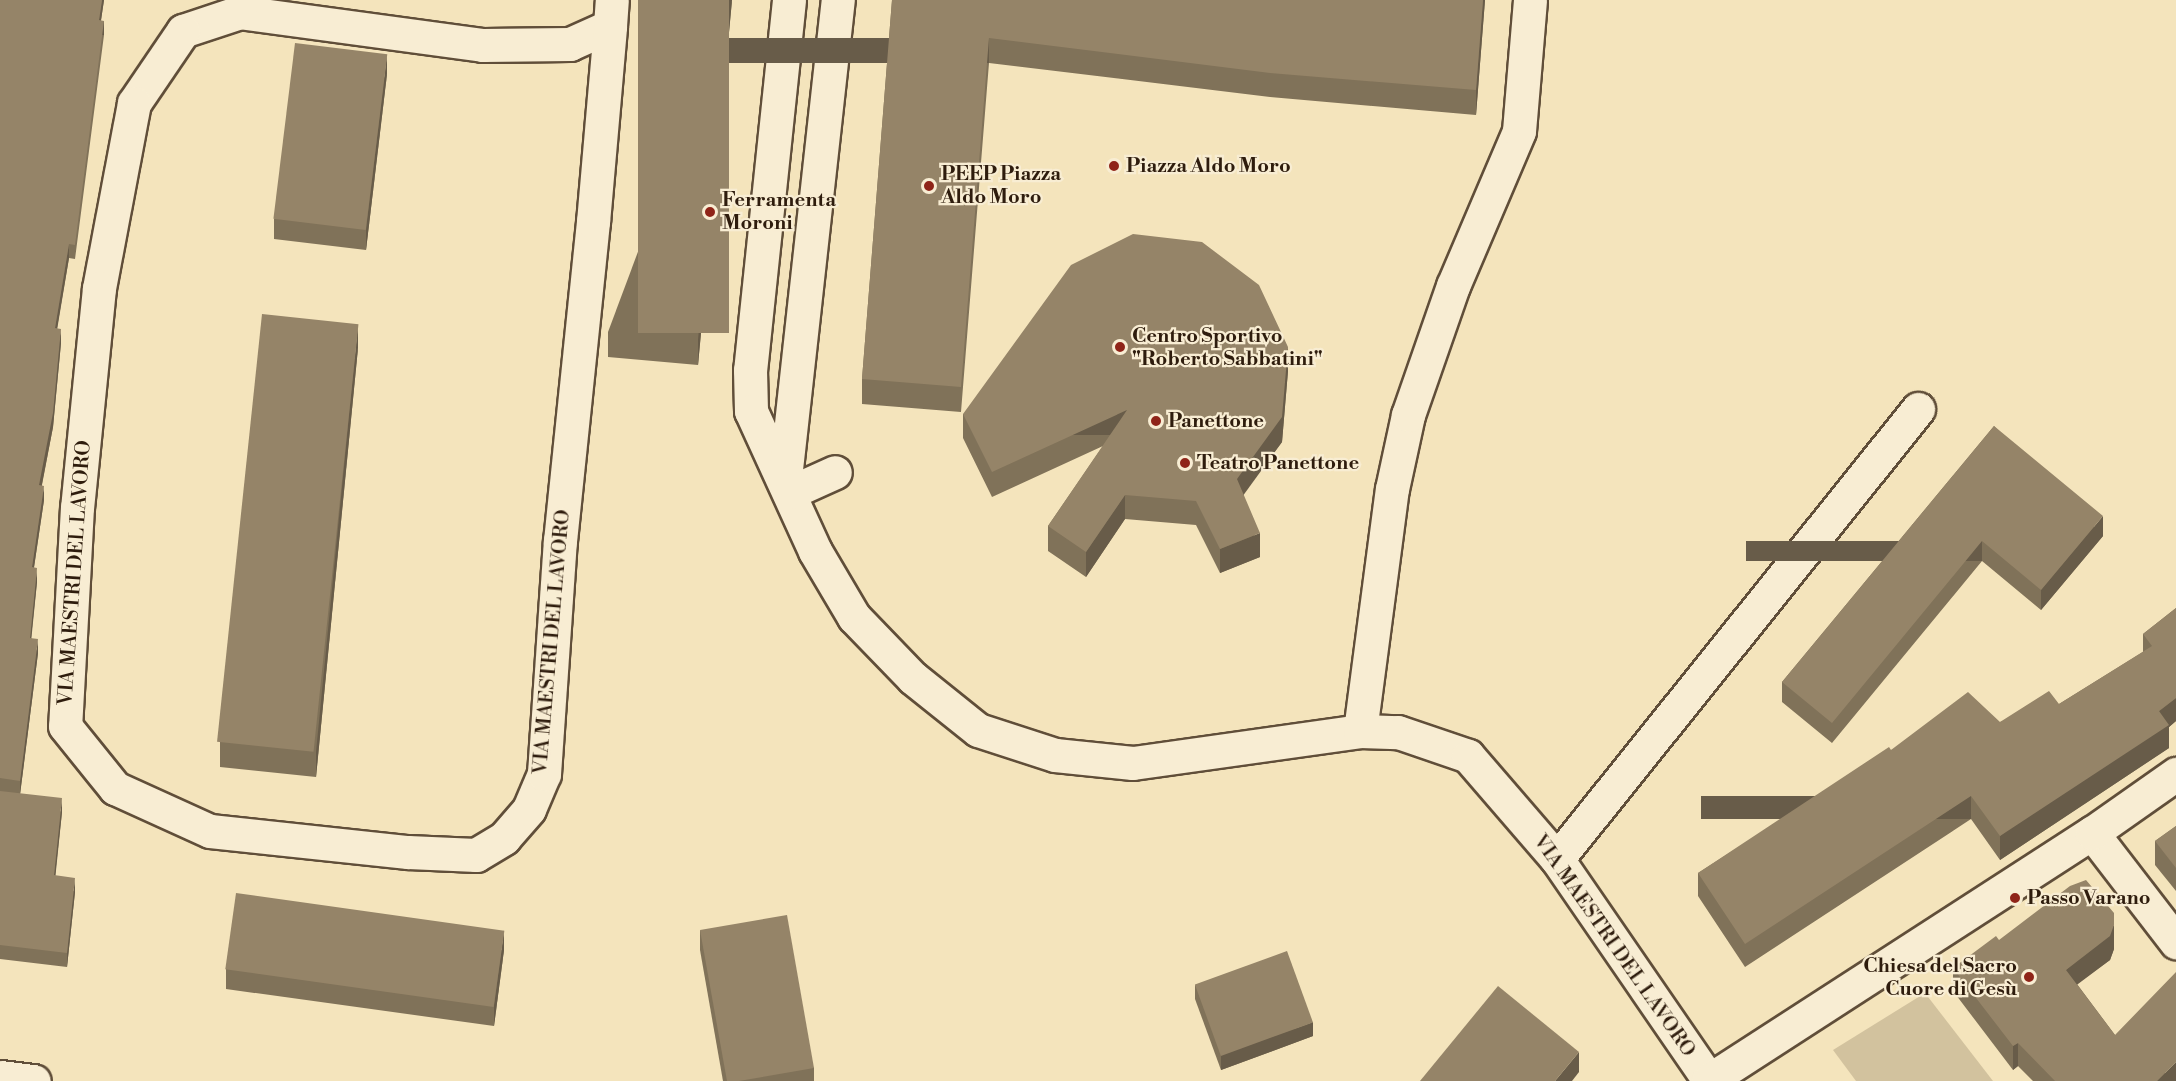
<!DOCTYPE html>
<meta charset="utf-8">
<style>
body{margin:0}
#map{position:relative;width:2176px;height:1081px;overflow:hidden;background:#f4e4bc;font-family:"Libre Bodoni",serif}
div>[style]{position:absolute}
.green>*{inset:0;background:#d2c29e}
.roads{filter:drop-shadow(2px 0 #604e39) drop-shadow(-2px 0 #604e39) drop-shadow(0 2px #604e39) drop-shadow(0 -2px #604e39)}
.minor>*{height:33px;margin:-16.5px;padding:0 16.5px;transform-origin:16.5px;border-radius:16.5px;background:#f8edd3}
.wall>*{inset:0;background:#807259}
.shaded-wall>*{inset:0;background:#685c49;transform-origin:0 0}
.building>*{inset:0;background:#958468;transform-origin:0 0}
.dots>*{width:16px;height:16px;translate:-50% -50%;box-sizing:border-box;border:3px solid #f8edd3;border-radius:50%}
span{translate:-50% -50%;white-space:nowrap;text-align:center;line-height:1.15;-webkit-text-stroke:4.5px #f8edd3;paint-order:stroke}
.poi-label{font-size:20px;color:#2e1c0d;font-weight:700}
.left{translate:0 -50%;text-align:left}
.right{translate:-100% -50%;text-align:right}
.street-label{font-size:20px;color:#2e1c0d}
</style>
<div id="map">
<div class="green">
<div style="clip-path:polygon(1925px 993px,1993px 1081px,1856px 1081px,1833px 1050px)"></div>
</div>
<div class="roads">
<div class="minor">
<div style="left:789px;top:0;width:372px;rotate:96deg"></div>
<div style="left:750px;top:370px;width:41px;rotate:88.6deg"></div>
<div style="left:751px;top:411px;width:154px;rotate:65.4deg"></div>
<div style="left:815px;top:551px;width:77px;rotate:59.4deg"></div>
<div style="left:854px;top:617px;width:85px;rotate:46deg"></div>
<div style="left:913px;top:678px;width:83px;rotate:38.7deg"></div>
<div style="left:978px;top:730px;width:81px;rotate:18deg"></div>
<div style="left:1055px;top:755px;width:78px;rotate:5.9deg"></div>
<div style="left:1133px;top:763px;width:229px;rotate:-8deg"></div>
<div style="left:1360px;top:731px;width:38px;rotate:2deg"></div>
<div style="left:1398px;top:732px;width:74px;rotate:18.9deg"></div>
<div style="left:1468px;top:756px;width:136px;rotate:49.2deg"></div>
<div style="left:1557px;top:859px;width:268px;rotate:55.5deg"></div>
<div style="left:610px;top:26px;width:44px;rotate:155.8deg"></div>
<div style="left:570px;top:44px;width:87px;rotate:179.3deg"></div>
<div style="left:483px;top:45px;width:245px;rotate:-172.3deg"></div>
<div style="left:240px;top:12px;width:60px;rotate:161.6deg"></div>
<div style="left:183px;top:31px;width:87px;rotate:124.2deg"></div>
<div style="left:134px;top:103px;width:188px;rotate:100.7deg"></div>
<div style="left:99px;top:288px;width:220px;rotate:95.7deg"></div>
<div style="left:77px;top:507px;width:219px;rotate:93.1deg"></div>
<div style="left:65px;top:726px;width:80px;rotate:51.1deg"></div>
<div style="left:115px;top:788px;width:104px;rotate:24.4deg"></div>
<div style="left:210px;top:831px;width:199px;rotate:6.1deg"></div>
<div style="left:408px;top:852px;width:68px;rotate:2.5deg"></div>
<div style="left:476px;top:855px;width:33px;rotate:-31deg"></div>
<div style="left:504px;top:838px;width:38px;rotate:-49deg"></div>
<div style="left:529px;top:809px;width:38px;rotate:-67deg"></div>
<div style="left:544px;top:774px;width:234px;rotate:-86.1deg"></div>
<div style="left:560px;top:541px;width:321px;rotate:-84.1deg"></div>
<div style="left:593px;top:222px;width:197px;rotate:-85deg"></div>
<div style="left:610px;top:26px;width:26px;rotate:-86deg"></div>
<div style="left:785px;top:478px;width:481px;rotate:-83.7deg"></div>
<div style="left:791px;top:492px;width:48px;rotate:-24.4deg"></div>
<div style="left:1360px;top:731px;width:244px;rotate:-82.5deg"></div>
<div style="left:1392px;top:489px;width:76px;rotate:-77.8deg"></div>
<div style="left:1408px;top:415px;width:137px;rotate:-70.8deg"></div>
<div style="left:1453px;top:286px;width:168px;rotate:-66.9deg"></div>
<div style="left:1519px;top:131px;width:131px;rotate:-85.2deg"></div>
<div style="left:2092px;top:833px;width:138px;rotate:52.4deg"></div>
<div style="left:1557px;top:859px;width:577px;rotate:-51.26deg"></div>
<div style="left:0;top:1077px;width:34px;rotate:7deg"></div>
<div style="left:1708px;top:1081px;width:457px;rotate:-32.9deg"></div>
<div style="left:2092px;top:833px;width:103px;rotate:-35.1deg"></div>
</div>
</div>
<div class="wall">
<div style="clip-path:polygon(0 0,104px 0,101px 20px,104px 35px,75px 259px,69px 258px,57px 328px,61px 343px,53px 427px,42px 485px,44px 500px,34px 567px,37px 582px,31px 638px,38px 653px,20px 794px,62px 812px,55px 876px,75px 892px,67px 967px,0 959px)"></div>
<div style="clip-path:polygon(732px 0,698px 365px,608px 357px,608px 332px)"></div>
<div style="clip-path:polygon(892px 0,1485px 0,1476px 115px,1270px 97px,989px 63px,961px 412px,862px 404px,862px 379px)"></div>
<div style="clip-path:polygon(387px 74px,366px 250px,274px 239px,274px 219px)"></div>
<div style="clip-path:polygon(358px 348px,316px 777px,220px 767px,220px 742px)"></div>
<div style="clip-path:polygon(1288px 371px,1282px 442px,1243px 494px,1260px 557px,1220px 573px,1196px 525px,1125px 519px,1086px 577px,1048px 551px,1048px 526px,1103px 446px,992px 497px,963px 438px,963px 414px)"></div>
<div style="clip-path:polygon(1994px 426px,2103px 536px,2041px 610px,1982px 561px,1832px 743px,1782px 702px,1782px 682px)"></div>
<div style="clip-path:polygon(2176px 608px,2176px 721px,2169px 727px,2169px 748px,2000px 860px,1971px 819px,1745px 967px,1698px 896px,1698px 873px,1891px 750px,2000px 722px,2059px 704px,2143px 652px,2143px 634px)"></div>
<div style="clip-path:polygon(2176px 826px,2176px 891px,2155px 865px,2155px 841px)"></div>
<div style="clip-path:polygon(700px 930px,814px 1068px,814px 1081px,723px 1081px,700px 950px)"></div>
<div style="clip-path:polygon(1999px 940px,2114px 949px,2110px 960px,2077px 984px,2115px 1035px,2176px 1081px,2033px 1081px,2018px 1066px,2013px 1070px,1953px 991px,1953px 968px)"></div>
<div style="clip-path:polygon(504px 950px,494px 1026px,226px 989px,226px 969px)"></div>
<div style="clip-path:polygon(1195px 985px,1313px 1036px,1221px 1070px,1195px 999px)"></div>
</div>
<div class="shaded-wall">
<div style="clip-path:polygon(102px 0,104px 0,99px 34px,99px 20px)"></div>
<div style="clip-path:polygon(729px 0,732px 0,698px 365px,698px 340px)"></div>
<div style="clip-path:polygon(1483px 0,1485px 0,1476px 115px,1476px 90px)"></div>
<div style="left:104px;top:21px;width:14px;height:226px;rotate:90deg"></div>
<div style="left:989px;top:38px;width:25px;height:350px;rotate:90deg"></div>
<div style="clip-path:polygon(387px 54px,387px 74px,366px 250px,366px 230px)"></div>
<div style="clip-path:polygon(69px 244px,69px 258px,55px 342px,55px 328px)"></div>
<div style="clip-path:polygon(358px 324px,358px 348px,316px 777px,316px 752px)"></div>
<div style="clip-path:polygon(61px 329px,61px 343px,53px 427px,39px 499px,39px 485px)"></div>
<div style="clip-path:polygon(1288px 347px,1288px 371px,1282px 442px,1237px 504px,1237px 479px)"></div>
<div style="left:1127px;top:410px;width:25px;height:149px;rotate:90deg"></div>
<div style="clip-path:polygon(44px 486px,44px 500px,32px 581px,32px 567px)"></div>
<div style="clip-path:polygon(1125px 495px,1125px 519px,1086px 577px,1086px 552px)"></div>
<div style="clip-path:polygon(2103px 516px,2103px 536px,2041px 610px,2041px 590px)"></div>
<div style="clip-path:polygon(1260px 533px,1260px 557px,1220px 573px,1220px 549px)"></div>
<div style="left:1982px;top:541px;width:20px;height:236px;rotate:90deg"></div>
<div style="clip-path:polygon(37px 568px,37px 582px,30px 652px,30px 638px)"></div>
<div style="clip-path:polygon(38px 639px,38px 653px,20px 795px,20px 781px)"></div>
<div style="clip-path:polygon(2176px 698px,2176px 721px,2169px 727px,2169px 748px,2000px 860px,2000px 836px)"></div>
<div style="left:1971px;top:796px;width:23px;height:270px;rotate:90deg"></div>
<div style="clip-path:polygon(62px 798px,62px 812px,54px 890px,54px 875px)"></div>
<div style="clip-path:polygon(75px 878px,75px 892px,67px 967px,67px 953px)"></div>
<div style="clip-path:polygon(2114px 925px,2114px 949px,2110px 960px,2066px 993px,2066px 970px)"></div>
<div style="clip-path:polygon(504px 930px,504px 950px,494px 1026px,494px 1006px)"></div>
<div style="clip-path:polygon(1313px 1022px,1313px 1036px,1221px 1070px,1221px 1055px)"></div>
<div style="clip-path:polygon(2018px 1043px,2018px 1066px,2013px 1070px,2013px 1046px)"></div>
<div style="clip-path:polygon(1579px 1052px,1579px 1072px,1572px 1081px,1555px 1081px)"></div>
<div style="clip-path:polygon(2176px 1062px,2176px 1081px,2157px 1081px)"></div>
</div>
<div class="building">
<div style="clip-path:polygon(0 0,102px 0,99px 20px,104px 21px,75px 245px,69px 244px,55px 328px,61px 329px,53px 413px,39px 485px,44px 486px,32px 567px,37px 568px,30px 638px,38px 639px,20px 781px,0 778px)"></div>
<div style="left:638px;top:0;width:91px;height:333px"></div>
<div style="clip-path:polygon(892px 0,1483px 0,1476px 90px,1270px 73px,989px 38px,961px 387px,862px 379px)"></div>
<div style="left:295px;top:43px;width:93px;height:177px;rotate:7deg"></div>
<div style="clip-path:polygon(1133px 234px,1202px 242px,1259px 285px,1288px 347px,1282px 417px,1237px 479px,1260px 533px,1220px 549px,1196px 501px,1125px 495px,1086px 552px,1048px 526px,1127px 410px,992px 472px,963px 414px,1071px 265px)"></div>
<div style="left:262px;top:314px;width:97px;height:430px;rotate:6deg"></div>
<div style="clip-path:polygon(1994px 426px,2103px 516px,2041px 590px,1982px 541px,1832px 723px,1782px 682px)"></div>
<div style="clip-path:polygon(2176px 608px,2176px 698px,2159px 711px,2169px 725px,2000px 836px,1971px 796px,1745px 944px,1698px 873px,1889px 747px,1891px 750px,1968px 692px,2000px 722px,2049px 691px,2059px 704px,2152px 646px,2143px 634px)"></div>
<div style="clip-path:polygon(0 791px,62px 798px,54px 875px,75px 878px,67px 953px,0 945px)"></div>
<div style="clip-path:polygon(2176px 826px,2176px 868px,2155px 841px)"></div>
<div style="clip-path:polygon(2086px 880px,2114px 913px,2114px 925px,2110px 936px,2066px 970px,2115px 1035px,2176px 972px,2176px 1062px,2157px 1081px,2055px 1081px,2018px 1043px,2013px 1046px,1953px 968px,1996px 936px,1999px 940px,2070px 886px)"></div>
<div style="left:236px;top:893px;width:271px;height:77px;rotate:8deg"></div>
<div style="clip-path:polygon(787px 915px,814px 1068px,739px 1081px,727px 1081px,700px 930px)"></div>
<div style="left:1287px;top:951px;width:76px;height:98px;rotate:70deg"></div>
<div style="clip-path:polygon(1498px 986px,1579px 1052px,1555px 1081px,1420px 1081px)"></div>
</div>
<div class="dots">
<div style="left:1114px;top:166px;background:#8f2418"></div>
<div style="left:929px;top:186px;background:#8f2418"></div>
<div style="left:710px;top:212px;background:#8f2418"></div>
<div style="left:1120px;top:347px;background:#8f2418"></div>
<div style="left:1156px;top:421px;background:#8f2418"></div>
<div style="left:1185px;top:463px;background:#8f2418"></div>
<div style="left:2015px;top:898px;background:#8f2418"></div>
<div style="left:2029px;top:977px;background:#8f2418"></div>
</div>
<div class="poi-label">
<span class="left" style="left:1126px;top:166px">Piazza Aldo Moro</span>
<span class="left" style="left:941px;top:186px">PEEP Piazza<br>Aldo Moro</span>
<span class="left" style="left:722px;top:212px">Ferramenta<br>Moroni</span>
<span class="left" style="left:1132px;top:348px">Centro Sportivo<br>"Roberto Sabbatini"</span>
<span class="left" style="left:1168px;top:421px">Panettone</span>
<span class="left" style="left:1197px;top:463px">Teatro Panettone</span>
<span class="left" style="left:2027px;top:898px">Passo Varano</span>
<span class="right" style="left:2017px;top:978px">Chiesa del Sacro<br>Cuore di Gesù</span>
</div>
<div class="street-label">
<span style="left:75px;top:573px;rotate:-86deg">VIA MAESTRI DEL LAVORO</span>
<span style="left:552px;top:642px;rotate:-85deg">VIA MAESTRI DEL LAVORO</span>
<span style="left:1614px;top:946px;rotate:55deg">VIA MAESTRI DEL LAVORO</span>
</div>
</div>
